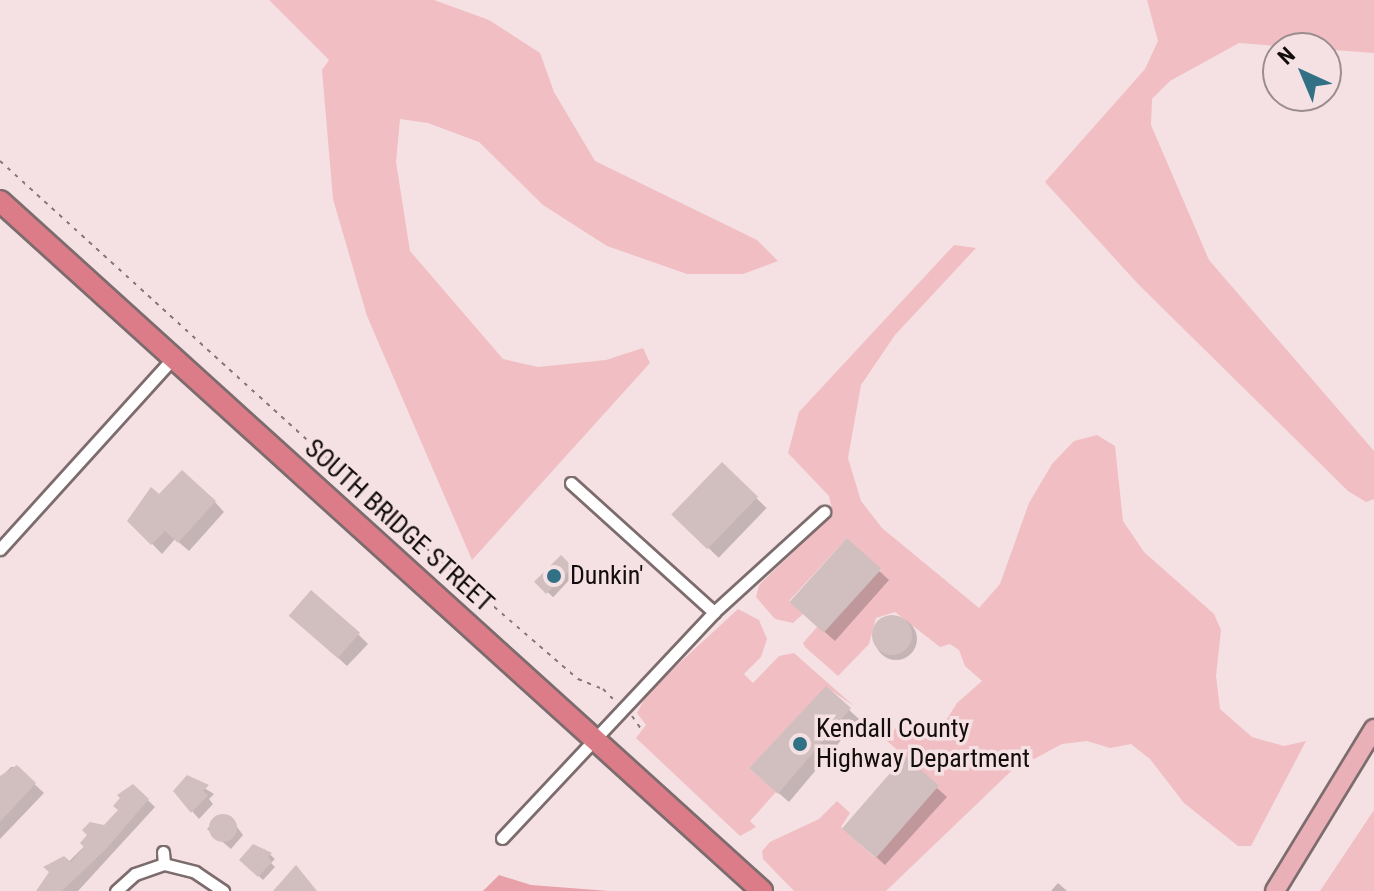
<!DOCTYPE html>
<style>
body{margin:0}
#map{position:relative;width:1374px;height:891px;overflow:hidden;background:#f5e1e3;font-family:"Roboto Condensed",sans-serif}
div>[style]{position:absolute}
.green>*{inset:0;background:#f0bec3}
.water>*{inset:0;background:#e8a1a9}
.shadow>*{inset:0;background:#0003;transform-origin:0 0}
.round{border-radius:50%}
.building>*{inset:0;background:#d1bebf;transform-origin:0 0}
.path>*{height:2px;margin-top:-1px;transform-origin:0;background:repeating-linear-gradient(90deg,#847778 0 4px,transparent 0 10px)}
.roads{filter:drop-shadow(2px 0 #7d6c6d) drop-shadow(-2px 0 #7d6c6d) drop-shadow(0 2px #7d6c6d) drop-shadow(0 -2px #7d6c6d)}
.street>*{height:11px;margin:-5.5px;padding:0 5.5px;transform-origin:5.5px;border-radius:5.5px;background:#fff}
.primary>*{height:18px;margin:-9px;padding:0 9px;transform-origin:9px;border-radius:9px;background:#eab0b8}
.highway>*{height:20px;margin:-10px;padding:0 10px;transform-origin:10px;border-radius:10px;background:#dc7c89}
.dots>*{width:22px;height:22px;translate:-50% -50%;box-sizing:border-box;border:4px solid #f5e1e3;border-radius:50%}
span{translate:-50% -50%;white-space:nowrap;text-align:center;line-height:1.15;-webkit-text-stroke:7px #f5e1e3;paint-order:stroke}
.street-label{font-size:26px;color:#130d0d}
.poi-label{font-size:26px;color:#130d0d}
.left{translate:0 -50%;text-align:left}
.north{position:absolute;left:1262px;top:32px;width:80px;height:80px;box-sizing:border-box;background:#f5e1e3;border:2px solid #9b8c8d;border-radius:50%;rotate:316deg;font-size:22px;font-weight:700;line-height:32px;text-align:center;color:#130d0d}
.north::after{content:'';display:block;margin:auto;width:28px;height:36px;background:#317085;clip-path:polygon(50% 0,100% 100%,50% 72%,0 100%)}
</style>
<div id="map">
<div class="green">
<div style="clip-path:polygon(269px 0,434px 0,489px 20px,540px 53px,554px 92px,595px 161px,757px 240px,778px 261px,743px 274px,687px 274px,607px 246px,543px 205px,479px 142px,428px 123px,400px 119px,396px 162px,410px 251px,503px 359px,538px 367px,606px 360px,643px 348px,650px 363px,472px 560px,367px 316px,333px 199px,322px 70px,329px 60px)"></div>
<div style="clip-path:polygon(1147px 0,1374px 0,1374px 53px,1239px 43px,1170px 81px,1152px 99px,1151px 125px,1209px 260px,1374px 451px,1374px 499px,1366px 502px,1348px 491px,1139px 285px,1045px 182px,1145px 69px,1158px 41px)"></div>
<div style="clip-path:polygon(954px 245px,976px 248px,895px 335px,861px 385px,848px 458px,861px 501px,882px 528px,979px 608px,1000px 584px,1029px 503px,1052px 464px,1074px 441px,1097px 435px,1115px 446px,1123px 521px,1144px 552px,1214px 614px,1221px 630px,1216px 676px,1220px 709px,1252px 737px,1284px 746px,1306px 741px,1251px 846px,1238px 846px,1184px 803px,1150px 759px,1131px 744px,1110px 748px,1087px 741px,1062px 744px,1034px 759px,1027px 756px,886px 891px,794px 891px,763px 859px,762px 851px,770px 842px,819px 819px,837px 801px,850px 813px,841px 827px,874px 857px,938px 786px,886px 740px,900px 723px,928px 731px,945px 722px,957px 703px,982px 681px,965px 666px,959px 650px,950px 644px,940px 647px,895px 612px,876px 618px,869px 644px,838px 676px,805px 647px,803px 643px,817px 627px,824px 632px,881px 570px,847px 538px,789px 601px,803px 614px,793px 623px,775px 619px,756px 597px,759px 585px,833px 514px,829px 496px,788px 453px,799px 412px)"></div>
<div style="clip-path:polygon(738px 609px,759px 620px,767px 639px,761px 657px,744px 674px,753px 683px,779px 656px,794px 653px,854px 706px,826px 687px,749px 768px,776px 792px,750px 821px,756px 827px,740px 836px,636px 738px,646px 725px,637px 713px,648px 692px)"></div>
<div style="clip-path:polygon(1374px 810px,1374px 891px,1320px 891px)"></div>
</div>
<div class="water">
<div style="clip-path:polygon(499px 875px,531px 885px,609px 891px,483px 891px)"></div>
</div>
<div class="shadow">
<div style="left:722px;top:465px;width:62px;height:69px;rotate:44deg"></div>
<div style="clip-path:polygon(159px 497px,215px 502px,224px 512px,189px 551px,175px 539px,162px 554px,130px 521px)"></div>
<div style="clip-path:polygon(847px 541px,889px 580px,835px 641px,801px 611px)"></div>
<div style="left:561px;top:558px;width:21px;height:34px;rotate:43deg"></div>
<div class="round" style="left:875px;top:618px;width:42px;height:42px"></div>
<div style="clip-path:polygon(301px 624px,358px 634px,368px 644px,347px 666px)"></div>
<div style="clip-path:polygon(826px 689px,859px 719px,789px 802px,761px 778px)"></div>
<div style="clip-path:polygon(11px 767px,16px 767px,44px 793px,0 839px,0 778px)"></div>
<div style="clip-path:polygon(188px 778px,214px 794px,209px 799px,213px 804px,199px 819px,175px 791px)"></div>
<div style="clip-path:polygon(133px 786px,155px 807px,78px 891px,39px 891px,121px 810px)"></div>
<div style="clip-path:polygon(937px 788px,947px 797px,885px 865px,853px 836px)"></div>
<div style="clip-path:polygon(220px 815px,229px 816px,243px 835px,231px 849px,207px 829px)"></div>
<div style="clip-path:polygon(264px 849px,275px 859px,271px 863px,275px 867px,263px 880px,242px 860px)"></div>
<div style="clip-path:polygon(1058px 883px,1067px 891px,1051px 891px)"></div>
</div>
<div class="building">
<div style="left:722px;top:462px;width:50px;height:73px;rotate:44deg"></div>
<div style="clip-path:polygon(182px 470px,216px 501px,178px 543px,165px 531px,151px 545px,127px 521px,151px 487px,159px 494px)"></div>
<div style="left:847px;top:538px;width:46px;height:86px;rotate:42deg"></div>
<div style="left:561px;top:555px;width:17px;height:38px;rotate:45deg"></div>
<div style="left:311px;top:590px;width:65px;height:34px;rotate:41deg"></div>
<div class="round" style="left:872px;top:615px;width:40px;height:40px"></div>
<div style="clip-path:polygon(826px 686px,851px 708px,778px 794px,749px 768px)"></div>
<div style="left:905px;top:756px;width:45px;height:96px;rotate:41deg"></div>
<div style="clip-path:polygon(17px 765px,36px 783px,0 822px,0 776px)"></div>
<div style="clip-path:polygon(187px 775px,209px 785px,203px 791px,208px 795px,191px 813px,173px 791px)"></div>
<div style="clip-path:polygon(133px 784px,149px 799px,106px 849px,62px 891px,36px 891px,49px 872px,43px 867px,64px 856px,71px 862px,84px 847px,80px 843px,87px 835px,82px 830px,90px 822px,104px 825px,118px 810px,113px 806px,120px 798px,117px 795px)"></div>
<div class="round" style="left:209px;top:814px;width:28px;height:28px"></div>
<div style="clip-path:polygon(253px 844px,272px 853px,268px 857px,272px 862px,258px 877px,239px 860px)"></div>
<div style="clip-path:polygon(296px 865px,317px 891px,273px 891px)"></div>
</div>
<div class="path">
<div style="left:0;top:161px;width:576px;rotate:42.25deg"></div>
<div style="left:426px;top:548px;width:201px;rotate:40.8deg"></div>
<div style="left:578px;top:679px;width:27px;rotate:22deg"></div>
<div style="left:603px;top:689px;width:17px;rotate:45deg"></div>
<div style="left:632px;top:716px;width:16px;rotate:55deg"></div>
</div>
<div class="roads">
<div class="street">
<div style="left:571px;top:483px;width:193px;rotate:42.1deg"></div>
<div style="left:0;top:549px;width:259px;rotate:-47.8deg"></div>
<div style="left:502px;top:838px;width:310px;rotate:-46.8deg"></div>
<div style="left:714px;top:612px;width:149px;rotate:-42.3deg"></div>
<div style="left:163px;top:852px;width:12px;rotate:85deg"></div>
<div style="left:116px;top:891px;width:25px;rotate:-42deg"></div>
<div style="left:135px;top:874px;width:31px;rotate:-19deg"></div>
<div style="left:164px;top:864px;width:32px;rotate:14deg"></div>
<div style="left:195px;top:872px;width:34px;rotate:34deg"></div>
</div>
<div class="primary">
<div style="left:1275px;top:891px;width:190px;rotate:-58.6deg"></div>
</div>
<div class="highway">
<div style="left:0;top:201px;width:1028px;rotate:42.16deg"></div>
</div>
</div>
<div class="dots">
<div style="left:554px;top:576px;background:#317085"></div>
<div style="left:800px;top:744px;background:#317085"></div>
</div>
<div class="street-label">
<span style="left:399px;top:526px;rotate:42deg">SOUTH BRIDGE STREET</span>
</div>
<div class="poi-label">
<span class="left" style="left:570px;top:576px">Dunkin'</span>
<span class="left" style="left:816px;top:744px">Kendall County<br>Highway Department</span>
</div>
<div class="north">N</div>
</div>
